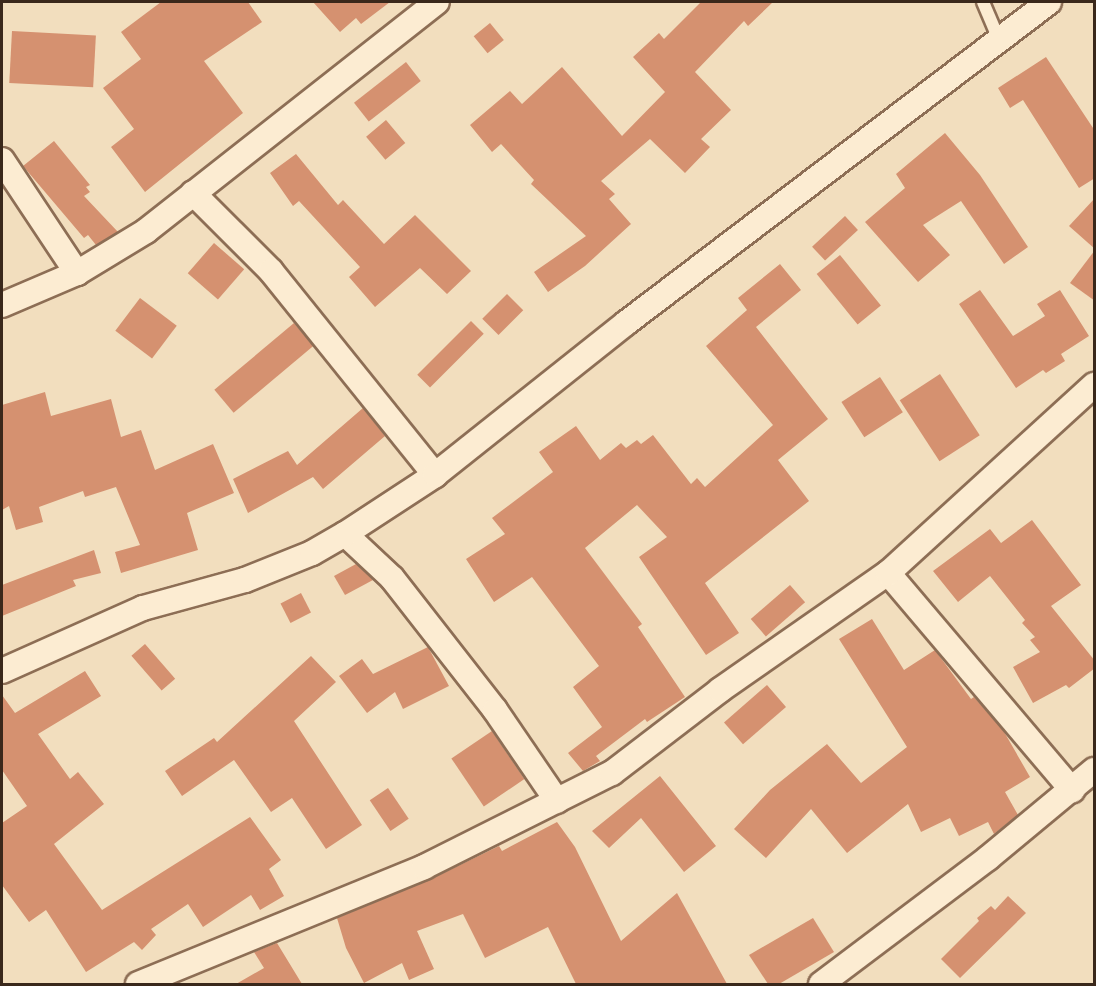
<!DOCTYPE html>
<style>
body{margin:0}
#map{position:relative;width:1096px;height:986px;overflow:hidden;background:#f2debe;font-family:Bitter,serif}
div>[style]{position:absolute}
.building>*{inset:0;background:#d59170;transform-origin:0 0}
.roads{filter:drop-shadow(2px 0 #8d6e55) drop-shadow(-2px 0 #8d6e55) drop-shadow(0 2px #8d6e55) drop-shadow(0 -2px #8d6e55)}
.lane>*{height:12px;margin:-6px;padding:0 6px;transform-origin:6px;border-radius:6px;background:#fcecd2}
.street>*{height:24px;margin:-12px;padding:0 12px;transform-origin:12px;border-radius:12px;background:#fcecd2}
span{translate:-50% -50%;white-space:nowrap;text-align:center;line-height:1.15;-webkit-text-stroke:4.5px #f9e9ce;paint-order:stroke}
.frame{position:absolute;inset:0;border:3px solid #3a281b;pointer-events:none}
</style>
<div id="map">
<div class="building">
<div style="clip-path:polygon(161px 2px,248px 2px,262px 22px,204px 61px,243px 113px,145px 192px,111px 147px,134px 129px,103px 88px,141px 59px,121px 32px)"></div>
<div style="clip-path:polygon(313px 2px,390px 2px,361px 24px,356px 18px,340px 32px)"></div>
<div style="clip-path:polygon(701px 2px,773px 2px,748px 26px,744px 21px,695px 72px,731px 110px,701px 139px,710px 147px,685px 173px,650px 139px,601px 181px,615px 194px,609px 199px,631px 224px,585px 266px,548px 292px,534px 272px,586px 236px,531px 184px,534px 180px,501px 144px,492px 152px,470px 125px,510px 91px,522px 104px,562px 67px,622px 136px,665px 92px,633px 57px,659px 33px,664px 39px)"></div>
<div style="left:490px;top:23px;width:22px;height:21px;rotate:51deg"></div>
<div style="left:12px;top:31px;width:84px;height:52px;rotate:3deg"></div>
<div style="clip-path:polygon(1046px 57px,1095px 131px,1095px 178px,1079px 188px,1023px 100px,1010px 108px,998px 88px)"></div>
<div style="left:406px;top:62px;width:24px;height:66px;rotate:52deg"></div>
<div style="left:386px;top:120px;width:30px;height:26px;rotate:50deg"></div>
<div style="clip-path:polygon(945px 133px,980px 175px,1028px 247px,1004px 264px,961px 201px,923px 225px,950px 255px,918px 282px,865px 222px,905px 188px,896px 174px)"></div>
<div style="clip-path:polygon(54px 141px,90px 185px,86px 187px,90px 192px,84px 196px,118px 232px,96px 245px,88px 235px,84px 238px,23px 166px)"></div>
<div style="clip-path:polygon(296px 154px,338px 205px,343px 200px,384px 244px,415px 215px,471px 271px,447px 294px,420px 268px,375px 307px,349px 277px,360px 267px,299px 201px,293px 206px,270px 173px)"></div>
<div style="clip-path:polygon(1095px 198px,1095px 249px,1069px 226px)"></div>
<div style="left:845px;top:216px;width:19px;height:45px;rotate:47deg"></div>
<div style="left:214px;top:243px;width:40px;height:40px;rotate:41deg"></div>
<div style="clip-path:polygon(1095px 250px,1095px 301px,1070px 283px)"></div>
<div style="left:840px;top:255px;width:65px;height:30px;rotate:51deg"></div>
<div style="clip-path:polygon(780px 264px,801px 290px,756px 327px,828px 419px,778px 460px,809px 501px,705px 583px,739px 633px,706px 655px,639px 557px,667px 537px,637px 505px,585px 548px,642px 624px,638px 627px,685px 697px,647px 722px,645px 719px,596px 756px,600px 761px,583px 771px,568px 753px,602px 727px,573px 687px,599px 666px,532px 577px,494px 602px,466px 559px,505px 534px,492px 518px,553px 472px,539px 452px,576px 426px,600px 460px,621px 443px,626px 448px,637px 440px,641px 444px,653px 435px,691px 484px,697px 478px,705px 487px,773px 425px,706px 346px,747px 310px,738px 298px)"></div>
<div style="clip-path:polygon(980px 290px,1013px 336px,1045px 316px,1037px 304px,1060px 290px,1089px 336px,1061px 354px,1065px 361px,1046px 373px,1043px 370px,1016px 388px,959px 304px)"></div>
<div style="left:507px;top:294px;width:23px;height:35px;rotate:45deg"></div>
<div style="left:140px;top:298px;width:46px;height:41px;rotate:37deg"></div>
<div style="left:471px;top:321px;width:18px;height:76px;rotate:45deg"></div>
<div style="left:294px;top:323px;width:30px;height:104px;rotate:50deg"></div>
<div style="left:940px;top:374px;width:73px;height:48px;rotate:57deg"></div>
<div style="left:880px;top:377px;width:42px;height:46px;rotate:57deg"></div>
<div style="clip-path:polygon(45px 392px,51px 416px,111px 399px,121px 437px,141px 430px,155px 470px,213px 444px,234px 493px,187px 513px,198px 550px,121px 573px,115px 552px,140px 545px,116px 487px,85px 497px,83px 491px,39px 507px,43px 522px,16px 530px,9px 506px,2px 510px,2px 405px)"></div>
<div style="clip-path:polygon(363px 408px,385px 436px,323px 489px,313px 477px,248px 513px,233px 479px,288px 451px,297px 465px)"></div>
<div style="clip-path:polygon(1032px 520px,1081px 585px,1051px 606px,1095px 661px,1095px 668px,1069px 688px,1066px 685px,1033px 703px,1013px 667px,1040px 652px,1030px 640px,1035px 637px,1022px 623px,1025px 620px,990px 576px,958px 602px,933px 571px,990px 529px,1001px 543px)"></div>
<div style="clip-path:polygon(94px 550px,101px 573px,73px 580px,76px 586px,2px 616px,2px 585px)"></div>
<div style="clip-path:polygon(356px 564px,373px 580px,345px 595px,334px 576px)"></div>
<div style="left:790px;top:585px;width:23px;height:52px;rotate:49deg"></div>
<div style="left:301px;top:593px;width:22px;height:23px;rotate:63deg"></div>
<div style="clip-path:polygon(872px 619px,904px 670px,935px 650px,971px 699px,974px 697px,1003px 730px,1030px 777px,1005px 792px,1018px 815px,994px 834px,988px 822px,959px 836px,950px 818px,921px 832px,908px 804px,847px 853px,811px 809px,766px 858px,734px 829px,770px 790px,827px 744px,861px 783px,907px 747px,839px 639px)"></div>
<div style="left:145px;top:644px;width:46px;height:18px;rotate:49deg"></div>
<div style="clip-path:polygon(428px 647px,449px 686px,403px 709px,395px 692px,367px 713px,339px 676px,362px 659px,373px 674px)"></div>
<div style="clip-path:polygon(311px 656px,336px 682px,294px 721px,362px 825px,326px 849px,292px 798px,271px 812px,234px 760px,182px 796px,165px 771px,214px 738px,217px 742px)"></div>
<div style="clip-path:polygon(85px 671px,101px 696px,38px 734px,70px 779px,78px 772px,104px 804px,54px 844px,102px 910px,250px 817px,281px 860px,269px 869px,284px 896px,260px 910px,251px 895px,203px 927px,188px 904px,151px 929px,156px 935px,142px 950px,134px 942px,86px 972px,46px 910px,29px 922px,2px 885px,2px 823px,27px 806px,2px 770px,2px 695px,15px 713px)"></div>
<div style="left:767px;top:685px;width:29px;height:57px;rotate:49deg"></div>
<div style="left:492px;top:731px;width:58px;height:49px;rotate:56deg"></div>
<div style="clip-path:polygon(660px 776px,716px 846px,684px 872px,641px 818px,609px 848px,592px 831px)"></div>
<div style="left:388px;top:788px;width:37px;height:22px;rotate:56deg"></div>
<div style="clip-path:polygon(557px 822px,575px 847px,621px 941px,677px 893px,727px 984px,576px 984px,548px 927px,485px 958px,463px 914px,417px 931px,434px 969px,409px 980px,402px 963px,364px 983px,346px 948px,337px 918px,429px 880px,499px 846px,502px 851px)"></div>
<div style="clip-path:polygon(1008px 896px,1026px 913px,960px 978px,941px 959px,979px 921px,977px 918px,991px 906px,995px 910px)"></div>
<div style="clip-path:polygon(813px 918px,834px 952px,779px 984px,768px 984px,749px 955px)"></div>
<div style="clip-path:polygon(277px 943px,302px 984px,236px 984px,264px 968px,254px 952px)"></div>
</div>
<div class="roads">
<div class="lane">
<div style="left:983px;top:2px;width:39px;rotate:67deg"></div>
</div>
<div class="street">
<div style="left:2px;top:160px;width:136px;rotate:56.4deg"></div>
<div style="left:193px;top:193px;width:110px;rotate:45deg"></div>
<div style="left:271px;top:271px;width:262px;rotate:51.2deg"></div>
<div style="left:2px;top:305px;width:82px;rotate:-23.1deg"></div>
<div style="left:77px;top:273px;width:81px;rotate:-31.3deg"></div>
<div style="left:146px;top:231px;width:370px;rotate:-38.2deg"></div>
<div style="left:345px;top:534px;width:64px;rotate:43.1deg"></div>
<div style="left:392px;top:578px;width:167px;rotate:52deg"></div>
<div style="left:495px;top:710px;width:110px;rotate:55.7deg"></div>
<div style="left:888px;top:573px;width:285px;rotate:49.7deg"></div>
<div style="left:2px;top:671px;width:154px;rotate:-24.1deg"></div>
<div style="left:143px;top:608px;width:106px;rotate:-15.4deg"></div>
<div style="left:245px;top:580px;width:72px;rotate:-21.9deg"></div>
<div style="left:312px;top:553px;width:38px;rotate:-30deg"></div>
<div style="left:345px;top:534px;width:108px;rotate:-33.2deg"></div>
<div style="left:435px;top:475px;width:244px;rotate:-38.5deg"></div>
<div style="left:626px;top:323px;width:531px;rotate:-37.19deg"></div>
<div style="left:138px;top:984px;width:309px;rotate:-22.2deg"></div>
<div style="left:424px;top:867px;width:210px;rotate:-26.6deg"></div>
<div style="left:612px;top:773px;width:136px;rotate:-37.5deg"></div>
<div style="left:720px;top:690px;width:205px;rotate:-34.9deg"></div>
<div style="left:888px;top:573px;width:279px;rotate:-42.4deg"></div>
<div style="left:821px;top:984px;width:209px;rotate:-37deg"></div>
<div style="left:988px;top:858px;width:138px;rotate:-39.7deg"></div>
</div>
</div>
<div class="frame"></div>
</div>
